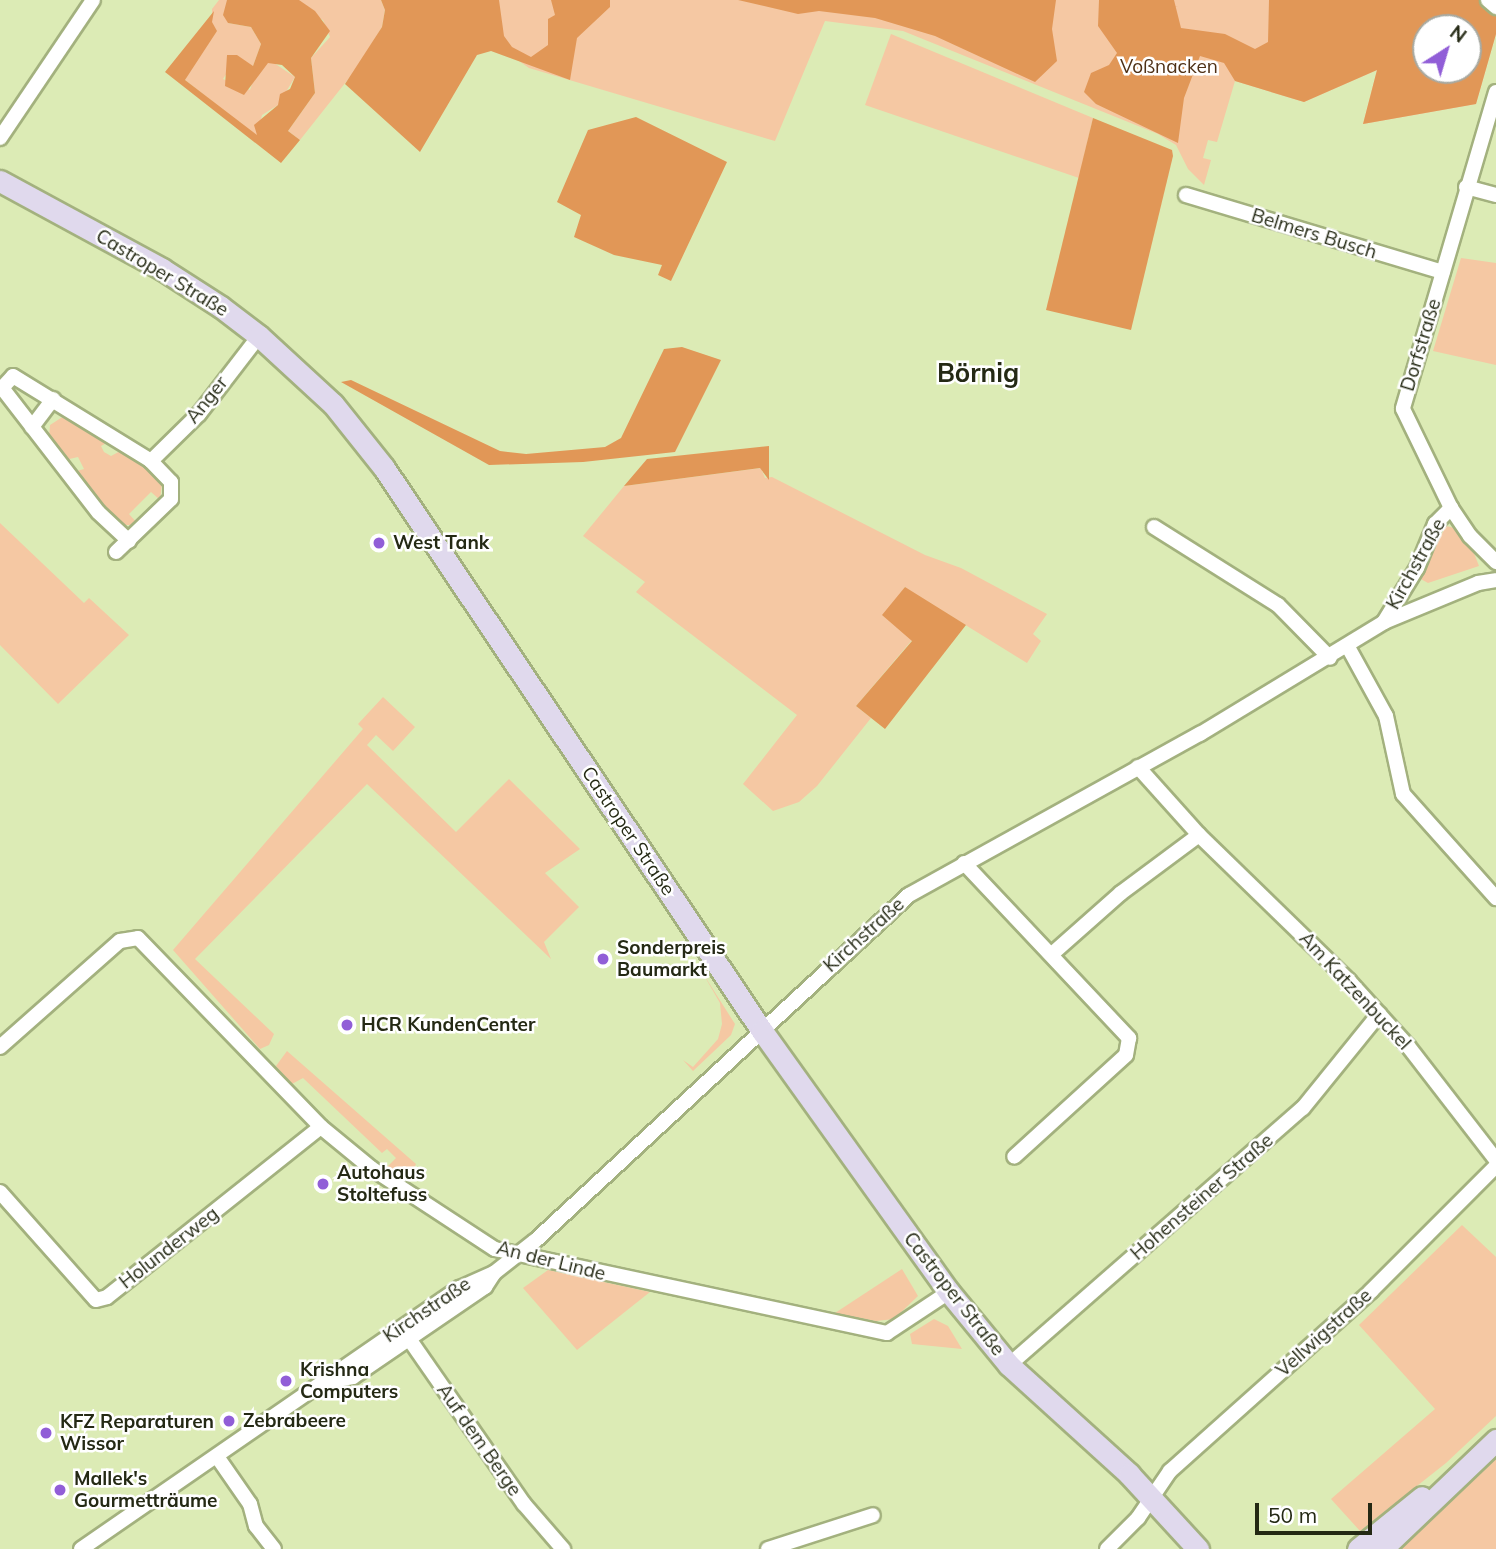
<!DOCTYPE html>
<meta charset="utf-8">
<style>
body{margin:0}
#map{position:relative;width:1496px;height:1549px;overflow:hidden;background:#dcebb5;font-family:Mulish,sans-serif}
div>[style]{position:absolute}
.green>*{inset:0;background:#f5c8a3}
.forest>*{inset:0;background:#e19757}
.roads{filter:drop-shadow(2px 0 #a3b17e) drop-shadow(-2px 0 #a3b17e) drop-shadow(0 2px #a3b17e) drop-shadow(0 -2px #a3b17e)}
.minor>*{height:14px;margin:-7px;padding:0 7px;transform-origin:7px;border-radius:7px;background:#fff}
.secondary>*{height:21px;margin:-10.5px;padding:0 10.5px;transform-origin:10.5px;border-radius:10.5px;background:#e0d9ed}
.dots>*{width:19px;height:19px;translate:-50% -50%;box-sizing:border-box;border:4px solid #fff;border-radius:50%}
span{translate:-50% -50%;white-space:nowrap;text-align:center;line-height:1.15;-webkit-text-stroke:5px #fff;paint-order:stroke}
.park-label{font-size:19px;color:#4e3015}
.street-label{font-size:19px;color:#242914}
.poi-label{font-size:19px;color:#242914;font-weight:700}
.left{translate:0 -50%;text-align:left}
.district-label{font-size:26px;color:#242914;font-weight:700}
.north{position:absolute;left:1412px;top:14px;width:70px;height:70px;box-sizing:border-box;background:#fff;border:2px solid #a7a9a1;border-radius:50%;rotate:37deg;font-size:19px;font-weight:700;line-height:28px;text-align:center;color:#242914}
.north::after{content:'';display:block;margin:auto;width:24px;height:32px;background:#915ed7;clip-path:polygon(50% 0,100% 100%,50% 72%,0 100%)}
.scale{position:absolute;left:1255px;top:1503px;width:117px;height:32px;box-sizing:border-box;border:4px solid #242914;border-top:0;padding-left:9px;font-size:21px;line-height:24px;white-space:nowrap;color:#242914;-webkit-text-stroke:5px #fff;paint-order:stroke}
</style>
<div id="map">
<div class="green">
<div style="clip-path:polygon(219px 0,227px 0,228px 23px,251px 27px,261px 44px,253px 66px,227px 62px,230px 68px,223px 79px,250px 90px,254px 78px,267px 63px,274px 63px,295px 77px,278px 105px,262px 115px,257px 136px,185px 80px,212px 22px,212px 9px)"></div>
<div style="clip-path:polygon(287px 0,381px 0,385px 10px,382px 27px,357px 68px,300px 140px,288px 131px,315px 93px,311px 58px,330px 37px,323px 20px)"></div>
<div style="clip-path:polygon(evenodd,433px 0,1479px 0,1496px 15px,1496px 34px,1476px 104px,1363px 124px,1377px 70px,1304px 102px,1235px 81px,1217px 142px,1208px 140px,1203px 158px,1211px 160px,1204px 185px,1188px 169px,1176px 145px,1158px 134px,903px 31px,825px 21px,775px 141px,529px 68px,433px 0,1426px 28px,1468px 28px,1468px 70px,1426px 70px,1426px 28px)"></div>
<div style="clip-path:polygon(891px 34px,1093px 118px,1079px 178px,865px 105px)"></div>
<div style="clip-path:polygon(1461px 258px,1496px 263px,1496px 365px,1433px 351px)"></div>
<div style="clip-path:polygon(64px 416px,110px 441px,101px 446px,104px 452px,111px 456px,124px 449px,162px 483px,160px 500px,151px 492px,129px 514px,137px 523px,134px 525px,121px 525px,100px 506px,73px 472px,84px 469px,78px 457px,65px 460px,49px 438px,50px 425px)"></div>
<div style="clip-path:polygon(761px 468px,765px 478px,772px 477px,925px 555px,961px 568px,1047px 614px,1033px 634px,1041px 641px,1027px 663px,904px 587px,912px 640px,856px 706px,871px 718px,817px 786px,799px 802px,773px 811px,743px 784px,797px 715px,636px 592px,645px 582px,583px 536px,624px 486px)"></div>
<div style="clip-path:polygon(0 523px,84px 603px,89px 598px,129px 635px,58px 704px,0 645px)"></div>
<div style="clip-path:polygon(1446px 526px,1455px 528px,1472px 548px,1479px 566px,1428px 583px,1419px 578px)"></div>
<div style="clip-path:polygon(383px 697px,415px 727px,393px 751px,376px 735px,367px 745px,456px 832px,509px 779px,580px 849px,545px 873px,579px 907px,544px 942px,551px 959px,367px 784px,195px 959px,274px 1034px,269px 1045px,260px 1049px,173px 950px,363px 729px,358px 724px)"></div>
<div style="clip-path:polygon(702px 972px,735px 1024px,731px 1035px,693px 1071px,683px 1060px,693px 1067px,718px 1039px,722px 1024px,720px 1003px)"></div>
<div style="clip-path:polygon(287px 1051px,416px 1164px,414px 1168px,403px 1175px,390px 1172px,386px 1168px,396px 1158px,387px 1149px,382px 1153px,303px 1078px,292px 1084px,276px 1066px)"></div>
<div style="clip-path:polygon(1462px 1225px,1496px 1257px,1496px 1416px,1446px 1463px,1360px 1531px,1331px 1499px,1435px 1409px,1359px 1325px)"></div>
<div style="clip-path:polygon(902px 1269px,918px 1296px,894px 1319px,876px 1321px,835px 1313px)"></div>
<div style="clip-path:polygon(548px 1270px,650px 1292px,577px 1350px,523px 1288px)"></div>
<div style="clip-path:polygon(934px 1319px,948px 1326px,962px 1349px,912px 1344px,910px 1334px)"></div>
<div style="clip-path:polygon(1496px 1451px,1496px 1549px,1389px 1549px)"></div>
</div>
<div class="forest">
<div style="clip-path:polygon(227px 0,299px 0,315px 11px,330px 31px,311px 58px,315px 93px,288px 131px,300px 140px,281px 163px,165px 72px,214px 11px,212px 22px,217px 31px,185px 80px,257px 135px,254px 125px,278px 105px,280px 94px,290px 89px,295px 77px,282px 65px,268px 63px,244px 95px,225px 86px,227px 55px,237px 55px,253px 66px,261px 44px,251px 27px,228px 23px,223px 15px)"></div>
<div style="clip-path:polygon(381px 0,499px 0,504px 36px,512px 47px,531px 57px,548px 45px,548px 19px,555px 15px,551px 0,610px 0,610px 7px,577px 38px,570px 80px,491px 51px,477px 55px,420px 152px,345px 84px,382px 27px,385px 10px)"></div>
<div style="clip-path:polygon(738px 0,1056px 0,1052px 29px,1057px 61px,1035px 82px,935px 36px,875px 18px,819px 11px,798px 14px)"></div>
<div style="clip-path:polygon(evenodd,1099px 0,1174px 0,1181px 28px,1225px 34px,1255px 49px,1268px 42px,1269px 0,1479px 0,1496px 15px,1496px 34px,1476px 104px,1363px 124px,1377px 70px,1304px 102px,1235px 81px,1224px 63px,1200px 56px,1184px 98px,1178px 143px,1096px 104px,1084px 92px,1091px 73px,1109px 65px,1117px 53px,1098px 26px,1099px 0,1426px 28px,1468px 28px,1468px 70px,1426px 70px,1426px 28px)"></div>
<div style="clip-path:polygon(636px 117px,727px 162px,671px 281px,658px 275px,662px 265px,614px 255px,574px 237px,581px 215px,557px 202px,588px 130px)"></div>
<div style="clip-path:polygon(1093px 118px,1172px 150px,1173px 156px,1131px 330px,1046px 310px)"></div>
<div style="clip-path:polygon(682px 347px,721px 360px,675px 452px,583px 462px,489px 465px,341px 382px,351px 380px,500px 451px,526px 454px,605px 447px,621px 438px,664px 349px)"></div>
<div style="clip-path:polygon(769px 446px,769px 480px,760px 468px,624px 486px,647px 459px)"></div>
<div style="clip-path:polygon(905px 587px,966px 625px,885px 729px,856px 706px,912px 641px,882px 615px)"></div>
</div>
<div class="roads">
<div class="minor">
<div style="left:1488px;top:0;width:11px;rotate:41deg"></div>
<div style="left:1496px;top:92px;width:330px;rotate:106.4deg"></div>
<div style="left:1403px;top:409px;width:110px;rotate:64.1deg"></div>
<div style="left:1451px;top:508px;width:34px;rotate:56deg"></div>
<div style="left:1470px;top:536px;width:37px;rotate:45deg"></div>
<div style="left:0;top:138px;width:166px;rotate:-56deg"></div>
<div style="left:1466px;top:187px;width:31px;rotate:15deg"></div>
<div style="left:1186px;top:195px;width:268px;rotate:16.7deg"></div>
<div style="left:32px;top:427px;width:35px;rotate:-53deg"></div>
<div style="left:1154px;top:527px;width:146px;rotate:32.2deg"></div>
<div style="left:1278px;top:605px;width:74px;rotate:45.5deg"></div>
<div style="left:129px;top:541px;width:42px;rotate:-136.9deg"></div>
<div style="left:98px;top:512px;width:157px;rotate:-127.7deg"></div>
<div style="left:2px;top:388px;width:16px;rotate:-47deg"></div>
<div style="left:13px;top:376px;width:162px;rotate:31.6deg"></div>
<div style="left:116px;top:552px;width:76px;rotate:-43.9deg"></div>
<div style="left:171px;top:499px;width:17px;rotate:-90deg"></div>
<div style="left:171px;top:482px;width:29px;rotate:-134deg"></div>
<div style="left:151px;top:461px;width:67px;rotate:-44.4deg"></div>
<div style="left:199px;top:414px;width:98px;rotate:-52.4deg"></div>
<div style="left:1384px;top:622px;width:63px;rotate:-58.6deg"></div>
<div style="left:1417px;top:568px;width:48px;rotate:-67.8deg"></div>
<div style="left:1435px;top:524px;width:23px;rotate:-45deg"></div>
<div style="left:1348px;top:647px;width:79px;rotate:61.2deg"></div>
<div style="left:1386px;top:716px;width:80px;rotate:77.7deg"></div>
<div style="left:1403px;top:794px;width:140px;rotate:48.2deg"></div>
<div style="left:1138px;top:767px;width:91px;rotate:48.1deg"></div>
<div style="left:1199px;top:835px;width:209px;rotate:44.2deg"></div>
<div style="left:1349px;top:981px;width:88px;rotate:47.8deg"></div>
<div style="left:1408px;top:1046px;width:144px;rotate:52.3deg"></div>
<div style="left:964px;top:863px;width:241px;rotate:46.7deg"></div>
<div style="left:1129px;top:1038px;width:17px;rotate:100deg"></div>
<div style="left:1126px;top:1055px;width:151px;rotate:137.7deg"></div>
<div style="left:1052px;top:954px;width:92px;rotate:-41.5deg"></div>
<div style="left:1121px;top:893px;width:97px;rotate:-36.6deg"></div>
<div style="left:0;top:1047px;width:160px;rotate:-41.5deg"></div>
<div style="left:120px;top:941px;width:18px;rotate:-9deg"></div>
<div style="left:138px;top:938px;width:263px;rotate:45.9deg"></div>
<div style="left:321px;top:1127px;width:65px;rotate:39.4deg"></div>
<div style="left:371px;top:1168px;width:148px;rotate:33.2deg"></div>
<div style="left:495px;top:1249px;width:401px;rotate:12.1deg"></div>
<div style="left:887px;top:1333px;width:74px;rotate:-33.5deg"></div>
<div style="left:0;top:1192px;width:144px;rotate:48.4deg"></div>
<div style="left:96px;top:1300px;width:11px;rotate:-15deg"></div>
<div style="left:107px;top:1297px;width:273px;rotate:-38.5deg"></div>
<div style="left:405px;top:1333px;width:208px;rotate:55.2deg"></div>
<div style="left:524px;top:1504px;width:60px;rotate:49.1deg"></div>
<div style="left:1009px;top:1365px;width:390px;rotate:-41.2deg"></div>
<div style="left:1303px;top:1108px;width:121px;rotate:-51deg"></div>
<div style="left:331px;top:1381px;width:22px;rotate:-10deg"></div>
<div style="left:353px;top:1377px;width:160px;rotate:-34.3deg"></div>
<div style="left:485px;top:1287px;width:17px;rotate:-57deg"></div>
<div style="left:494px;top:1273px;width:53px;rotate:-38.2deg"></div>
<div style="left:536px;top:1240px;width:508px;rotate:-42.77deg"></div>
<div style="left:909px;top:895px;width:333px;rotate:-29deg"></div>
<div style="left:1200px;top:734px;width:215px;rotate:-31.3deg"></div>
<div style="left:1384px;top:622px;width:102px;rotate:-22.5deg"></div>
<div style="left:1478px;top:583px;width:18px;rotate:-9deg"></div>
<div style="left:218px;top:1458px;width:56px;rotate:55.2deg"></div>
<div style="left:250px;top:1504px;width:23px;rotate:75deg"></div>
<div style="left:256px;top:1526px;width:29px;rotate:52deg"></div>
<div style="left:81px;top:1549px;width:460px;rotate:-34.6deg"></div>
<div style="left:460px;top:1288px;width:37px;rotate:-24deg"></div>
<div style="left:768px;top:1549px;width:110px;rotate:-17.9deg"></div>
<div style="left:1107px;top:1549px;width:44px;rotate:-45deg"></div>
<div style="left:1138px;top:1518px;width:57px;rotate:-55.8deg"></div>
<div style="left:1170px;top:1471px;width:270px;rotate:-41.8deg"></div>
<div style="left:1371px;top:1291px;width:177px;rotate:-45deg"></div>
</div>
<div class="secondary">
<div style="left:0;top:181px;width:184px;rotate:28.5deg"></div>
<div style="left:162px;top:269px;width:70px;rotate:32.8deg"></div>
<div style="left:221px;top:307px;width:48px;rotate:37.3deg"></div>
<div style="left:259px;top:336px;width:100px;rotate:42.6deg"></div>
<div style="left:333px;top:404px;width:82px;rotate:51.4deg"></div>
<div style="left:384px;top:468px;width:678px;rotate:56.12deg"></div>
<div style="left:762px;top:1031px;width:321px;rotate:54.4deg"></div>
<div style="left:949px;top:1292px;width:94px;rotate:50.6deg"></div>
<div style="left:1009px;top:1365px;width:162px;rotate:42.2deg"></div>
<div style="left:1129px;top:1474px;width:102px;rotate:47.4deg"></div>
<div style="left:1358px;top:1549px;width:82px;rotate:-39.1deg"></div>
<div style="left:1382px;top:1549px;width:158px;rotate:-43.7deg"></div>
</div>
</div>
<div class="dots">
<div style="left:379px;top:543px;background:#915ed7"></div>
<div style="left:603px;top:959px;background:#915ed7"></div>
<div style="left:347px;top:1025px;background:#915ed7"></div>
<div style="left:323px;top:1184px;background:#915ed7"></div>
<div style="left:286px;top:1381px;background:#915ed7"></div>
<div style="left:229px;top:1421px;background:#915ed7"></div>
<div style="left:46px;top:1433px;background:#915ed7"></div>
<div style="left:60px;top:1490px;background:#915ed7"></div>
</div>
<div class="park-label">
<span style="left:1169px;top:67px">Voßnacken</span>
</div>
<div class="street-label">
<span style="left:1314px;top:234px;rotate:17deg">Belmers Busch</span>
<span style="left:162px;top:273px;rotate:31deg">Castroper Straße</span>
<span style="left:1421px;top:345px;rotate:-73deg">Dorfstraße</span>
<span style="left:207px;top:400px;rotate:-51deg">Anger</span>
<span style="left:1416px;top:564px;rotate:-61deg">Kirchstraße</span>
<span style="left:628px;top:831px;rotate:56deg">Castroper Straße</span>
<span style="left:864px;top:935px;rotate:-42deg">Kirchstraße</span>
<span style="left:1355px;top:991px;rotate:47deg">Am Katzenbuckel</span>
<span style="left:1202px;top:1197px;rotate:-41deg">Hohensteiner Straße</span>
<span style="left:169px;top:1248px;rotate:-38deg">Holunderweg</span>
<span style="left:551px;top:1261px;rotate:14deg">An der Linde</span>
<span style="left:954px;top:1294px;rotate:52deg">Castroper Straße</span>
<span style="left:427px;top:1310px;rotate:-34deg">Kirchstraße</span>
<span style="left:1324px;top:1333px;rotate:-42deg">Vellwigstraße</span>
<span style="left:479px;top:1440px;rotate:55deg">Auf dem Berge</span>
</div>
<div class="poi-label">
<span class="left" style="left:393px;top:543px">West Tank</span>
<span class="left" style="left:617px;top:959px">Sonderpreis<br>Baumarkt</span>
<span class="left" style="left:361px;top:1025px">HCR KundenCenter</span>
<span class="left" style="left:337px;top:1184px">Autohaus<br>Stoltefuss</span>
<span class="left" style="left:300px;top:1381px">Krishna<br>Computers</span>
<span class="left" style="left:243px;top:1421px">Zebrabeere</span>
<span class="left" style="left:60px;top:1433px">KFZ Reparaturen<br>Wissor</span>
<span class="left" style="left:74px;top:1490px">Mallek's<br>Gourmetträume</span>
</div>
<div class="district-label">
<span style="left:978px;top:373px">Börnig</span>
</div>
<div class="north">N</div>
<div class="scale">50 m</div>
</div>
